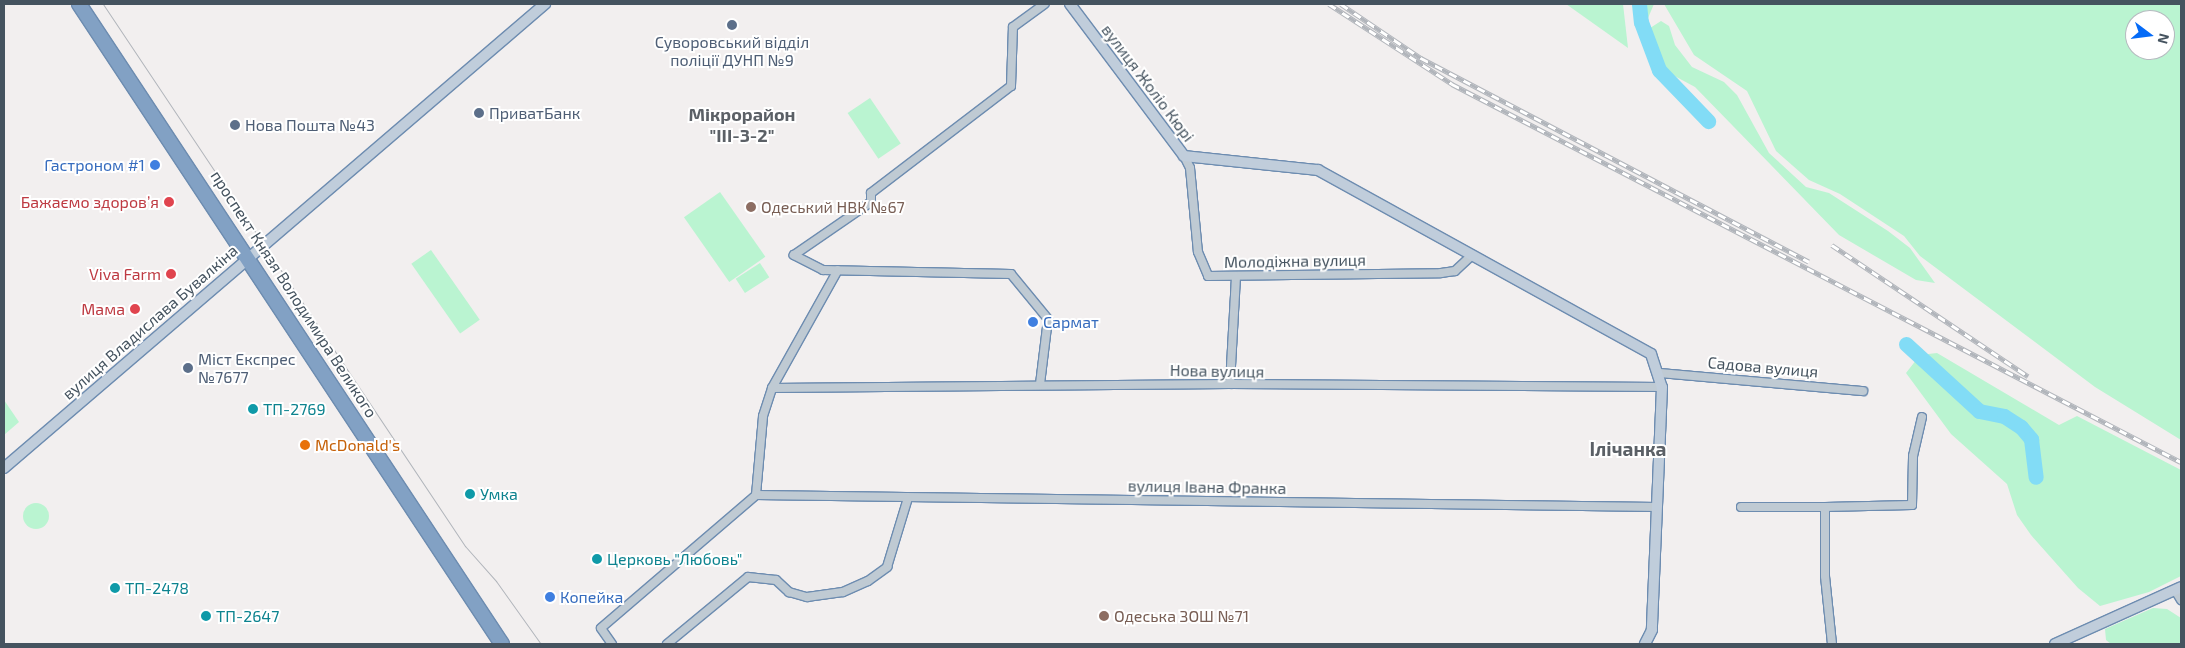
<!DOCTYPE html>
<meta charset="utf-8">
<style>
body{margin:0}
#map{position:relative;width:2185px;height:648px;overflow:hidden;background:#f2efef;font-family:"Exo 2",sans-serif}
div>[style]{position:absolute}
.green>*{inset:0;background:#baf4d1;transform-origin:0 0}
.round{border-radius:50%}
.river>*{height:15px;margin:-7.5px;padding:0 7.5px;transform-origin:7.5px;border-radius:7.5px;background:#82dcf6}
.roads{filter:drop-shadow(1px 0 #6d8cb0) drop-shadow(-1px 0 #6d8cb0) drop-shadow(0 1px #6d8cb0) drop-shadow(0 -1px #6d8cb0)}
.street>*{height:8px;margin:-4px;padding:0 4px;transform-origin:4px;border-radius:4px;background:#bfcad3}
.secondary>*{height:10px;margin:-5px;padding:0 5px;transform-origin:5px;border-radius:5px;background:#c0cddb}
.highway>*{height:14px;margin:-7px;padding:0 7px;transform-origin:7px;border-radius:7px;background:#82a1c4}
.tram>*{height:1px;margin:-0.5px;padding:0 0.5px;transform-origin:0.5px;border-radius:0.5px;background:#b1b5bb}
.rail>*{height:4.5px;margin-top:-2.25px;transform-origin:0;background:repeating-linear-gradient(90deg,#fff 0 8px,#b1b5bb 0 16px);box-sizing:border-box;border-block:1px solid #b1b5bb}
.dots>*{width:14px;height:14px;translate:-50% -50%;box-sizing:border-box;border:2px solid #fff;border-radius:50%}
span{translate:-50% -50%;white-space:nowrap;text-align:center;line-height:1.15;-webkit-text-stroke:4px #fff;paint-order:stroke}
.service-label{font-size:16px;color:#4e5e75}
.left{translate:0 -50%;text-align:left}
.street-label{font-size:16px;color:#45535f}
.shop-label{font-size:16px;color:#366cbe}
.right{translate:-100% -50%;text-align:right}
.health-label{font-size:16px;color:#be3a42}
.education-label{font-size:16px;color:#785e54}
.culture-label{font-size:16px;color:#0d838f}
.food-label{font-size:16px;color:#c56008}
.neighbourhood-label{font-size:18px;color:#5b6066;font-weight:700}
.quarter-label{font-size:19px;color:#5b6066;font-weight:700}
.frame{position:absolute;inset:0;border:5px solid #45535f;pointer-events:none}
.north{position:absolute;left:2125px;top:10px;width:50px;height:50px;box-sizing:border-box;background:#fff;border:1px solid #b5babf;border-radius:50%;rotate:105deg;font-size:14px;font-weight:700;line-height:20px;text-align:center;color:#45535f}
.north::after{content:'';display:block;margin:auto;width:18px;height:22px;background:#056bf7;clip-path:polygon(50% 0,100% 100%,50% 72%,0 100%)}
</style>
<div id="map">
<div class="green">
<div style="clip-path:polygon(1566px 4px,1623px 4px,1628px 48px)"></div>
<div style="clip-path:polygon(1632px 4px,1654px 4px,1648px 18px,1636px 20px)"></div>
<div style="clip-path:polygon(evenodd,1664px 4px,2181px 4px,2181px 440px,2095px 387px,1920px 256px,1904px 236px,1840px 194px,1809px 180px,1776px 151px,1747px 91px,1694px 55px,1664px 4px,2135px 20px,2165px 20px,2165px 50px,2135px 50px,2135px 20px)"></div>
<div style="clip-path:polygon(1661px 21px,1669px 26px,1675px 45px,1692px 67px,1724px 82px,1737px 95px,1769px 153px,1806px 187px,1829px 193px,1888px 231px,1910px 248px,1935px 283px,1916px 280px,1839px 235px,1695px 87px,1669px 73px,1647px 30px)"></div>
<div style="left:870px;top:98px;width:55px;height:27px;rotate:56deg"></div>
<div style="left:720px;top:192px;width:79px;height:44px;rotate:55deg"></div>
<div style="left:431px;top:250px;width:85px;height:24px;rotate:55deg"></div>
<div style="left:760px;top:263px;width:17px;height:29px;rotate:57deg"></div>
<div style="clip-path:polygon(1937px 353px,2059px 425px,2077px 416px,2181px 470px,2181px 576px,2149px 592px,2100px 606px,2078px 588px,2031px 535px,2017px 515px,2007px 484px,1951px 434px,1906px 373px,1920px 355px)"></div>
<div style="clip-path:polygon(4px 400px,19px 422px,4px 435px)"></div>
<div class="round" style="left:23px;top:503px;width:26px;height:26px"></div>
<div style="clip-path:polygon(2153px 608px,2167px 609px,2181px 618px,2181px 644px,2111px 644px,2106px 640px,2105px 629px)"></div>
</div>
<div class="river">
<div style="left:1639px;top:4px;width:18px;rotate:84deg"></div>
<div style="left:1641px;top:22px;width:51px;rotate:69.4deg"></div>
<div style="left:1659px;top:70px;width:71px;rotate:46.1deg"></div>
<div style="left:1906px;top:344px;width:99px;rotate:42.5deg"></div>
<div style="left:1979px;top:411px;width:25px;rotate:11deg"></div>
<div style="left:2004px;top:416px;width:20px;rotate:33deg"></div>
<div style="left:2021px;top:427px;width:16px;rotate:50deg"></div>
<div style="left:2031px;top:439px;width:38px;rotate:83deg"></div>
</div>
<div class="roads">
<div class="street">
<div style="left:1184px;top:156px;width:13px;rotate:63deg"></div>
<div style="left:1190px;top:168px;width:84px;rotate:84.6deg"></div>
<div style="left:1198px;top:252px;width:26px;rotate:67deg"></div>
<div style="left:1208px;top:276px;width:233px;rotate:-0.7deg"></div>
<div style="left:1441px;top:273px;width:14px;rotate:-8deg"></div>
<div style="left:1455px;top:271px;width:22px;rotate:-43deg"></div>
<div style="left:1661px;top:373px;width:203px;rotate:5.1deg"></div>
<div style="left:1040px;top:384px;width:65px;rotate:-83deg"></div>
<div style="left:1048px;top:319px;width:58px;rotate:-129.4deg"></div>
<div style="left:1011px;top:274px;width:188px;rotate:-178.8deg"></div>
<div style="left:823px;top:270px;width:33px;rotate:-153deg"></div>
<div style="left:794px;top:255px;width:93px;rotate:-34.5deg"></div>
<div style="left:871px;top:202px;width:9px;rotate:-90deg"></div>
<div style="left:871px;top:193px;width:176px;rotate:-37.4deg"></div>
<div style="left:1011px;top:86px;width:59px;rotate:-88.1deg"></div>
<div style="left:1013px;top:27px;width:39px;rotate:-36deg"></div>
<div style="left:1230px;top:384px;width:108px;rotate:-86.8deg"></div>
<div style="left:772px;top:388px;width:458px;rotate:-0.5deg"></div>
<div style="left:1230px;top:384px;width:432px;rotate:0.4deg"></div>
<div style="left:756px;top:495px;width:901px;rotate:0.76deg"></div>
<div style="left:1741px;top:507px;width:84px"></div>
<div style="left:2175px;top:590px;width:12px;rotate:59deg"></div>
<div style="left:612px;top:644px;width:19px;rotate:-125deg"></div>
<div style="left:601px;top:628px;width:204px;rotate:-40.6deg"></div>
<div style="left:756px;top:495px;width:79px;rotate:-84.9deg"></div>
<div style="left:763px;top:416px;width:29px;rotate:-72deg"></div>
<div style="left:772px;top:388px;width:135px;rotate:-60.8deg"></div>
<div style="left:667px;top:644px;width:105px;rotate:-39.6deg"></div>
<div style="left:748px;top:577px;width:28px;rotate:6deg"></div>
<div style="left:776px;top:580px;width:18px;rotate:43deg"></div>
<div style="left:789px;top:592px;width:19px;rotate:16deg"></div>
<div style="left:807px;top:597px;width:36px;rotate:-8deg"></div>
<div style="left:843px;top:592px;width:27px;rotate:-24deg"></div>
<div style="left:868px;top:581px;width:24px;rotate:-36deg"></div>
<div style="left:887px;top:567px;width:72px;rotate:-73.1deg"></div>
<div style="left:1832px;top:644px;width:68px;rotate:-95.9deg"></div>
<div style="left:1825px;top:576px;width:69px;rotate:-90deg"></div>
<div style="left:1825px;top:507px;width:87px;rotate:-1.3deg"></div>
<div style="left:1912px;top:505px;width:49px;rotate:-88.8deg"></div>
<div style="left:1913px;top:456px;width:40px;rotate:-77deg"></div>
</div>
<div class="secondary">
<div style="left:1070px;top:4px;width:190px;rotate:53.1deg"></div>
<div style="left:1184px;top:156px;width:135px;rotate:6deg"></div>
<div style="left:1318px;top:170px;width:380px;rotate:28.9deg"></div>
<div style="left:1651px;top:354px;width:35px;rotate:72deg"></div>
<div style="left:1662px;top:387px;width:243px;rotate:92.4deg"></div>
<div style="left:1652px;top:630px;width:16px;rotate:117deg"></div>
<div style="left:4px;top:468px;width:713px;rotate:-40.62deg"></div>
<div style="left:2055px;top:644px;width:138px;rotate:-24.3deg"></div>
</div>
<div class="highway">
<div style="left:79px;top:4px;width:767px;rotate:56.54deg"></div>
</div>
</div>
<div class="tram">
<div style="left:103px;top:4px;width:652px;rotate:56.26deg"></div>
<div style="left:465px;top:546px;width:47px;rotate:48.5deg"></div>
<div style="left:496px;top:581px;width:77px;rotate:54.5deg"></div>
</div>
<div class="rail">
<div style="left:1329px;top:4px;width:147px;rotate:33deg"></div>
<div style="left:1452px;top:84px;width:821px;rotate:27.41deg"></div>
<div style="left:1341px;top:4px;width:97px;rotate:34deg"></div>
<div style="left:1421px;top:58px;width:438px;rotate:27.7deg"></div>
<div style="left:1832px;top:245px;width:236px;rotate:33.8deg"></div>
</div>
<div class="dots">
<div style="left:732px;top:25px;background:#5c6f8a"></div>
<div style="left:479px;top:113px;background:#5c6f8a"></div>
<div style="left:235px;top:125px;background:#5c6f8a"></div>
<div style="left:155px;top:165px;background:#3f7fe0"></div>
<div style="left:169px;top:202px;background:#e0444e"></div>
<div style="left:751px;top:207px;background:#8d6e63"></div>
<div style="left:171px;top:274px;background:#e0444e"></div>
<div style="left:135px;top:309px;background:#e0444e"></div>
<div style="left:1033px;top:322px;background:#3f7fe0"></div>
<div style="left:188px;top:368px;background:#5c6f8a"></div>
<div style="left:253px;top:409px;background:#0f9aa8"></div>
<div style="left:305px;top:445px;background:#e8710a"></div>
<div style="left:470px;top:494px;background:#0f9aa8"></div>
<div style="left:597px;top:559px;background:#0f9aa8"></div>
<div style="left:115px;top:588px;background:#0f9aa8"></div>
<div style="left:550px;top:597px;background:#3f7fe0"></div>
<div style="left:206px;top:616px;background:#0f9aa8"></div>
<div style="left:1104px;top:616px;background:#8d6e63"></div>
</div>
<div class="service-label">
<span style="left:732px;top:51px">Суворовський відділ<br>поліції ДУНП №9</span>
<span class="left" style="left:489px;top:113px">ПриватБанк</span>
<span class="left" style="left:245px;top:125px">Нова Пошта №43</span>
<span class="left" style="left:198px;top:368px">Міст Експрес<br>№7677</span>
</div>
<div class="street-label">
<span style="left:1148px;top:83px;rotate:53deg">вулиця Жоліо Кюрі</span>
<span style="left:1295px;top:261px;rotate:-1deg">Молодіжна вулиця</span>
<span style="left:294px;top:294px;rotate:57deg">проспект Князя Володимира Великого</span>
<span style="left:150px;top:322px;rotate:-41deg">вулиця Владислава Бувалкіна</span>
<span style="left:1763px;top:367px;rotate:5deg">Садова вулиця</span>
<span style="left:1217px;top:371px;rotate:1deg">Нова вулиця</span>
<span style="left:1207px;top:487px;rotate:1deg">вулиця Івана Франка</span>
</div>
<div class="shop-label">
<span class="right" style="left:145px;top:165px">Гастроном #1</span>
<span class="left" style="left:1043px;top:322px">Сармат</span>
<span class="left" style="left:560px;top:597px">Копейка</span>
</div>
<div class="health-label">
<span class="right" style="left:159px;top:202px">Бажаємо здоровʼя</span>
<span class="right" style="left:161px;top:274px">Viva Farm</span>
<span class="right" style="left:125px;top:309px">Мама</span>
</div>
<div class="education-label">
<span class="left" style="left:761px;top:207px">Одеський НВК №67</span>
<span class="left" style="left:1114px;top:616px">Одеська ЗОШ №71</span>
</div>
<div class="culture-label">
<span class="left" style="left:263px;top:409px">ТП-2769</span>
<span class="left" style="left:480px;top:494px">Умка</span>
<span class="left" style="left:607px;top:559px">Церковь "Любовь"</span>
<span class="left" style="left:125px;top:588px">ТП-2478</span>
<span class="left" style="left:216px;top:616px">ТП-2647</span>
</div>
<div class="food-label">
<span class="left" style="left:315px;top:445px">McDonald's</span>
</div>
<div class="neighbourhood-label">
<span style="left:742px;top:125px">Мікрорайон<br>"ІІІ-3-2"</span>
</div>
<div class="quarter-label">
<span style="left:1628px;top:449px">Ілічанка</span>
</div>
<div class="frame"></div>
<div class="north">N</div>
</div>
